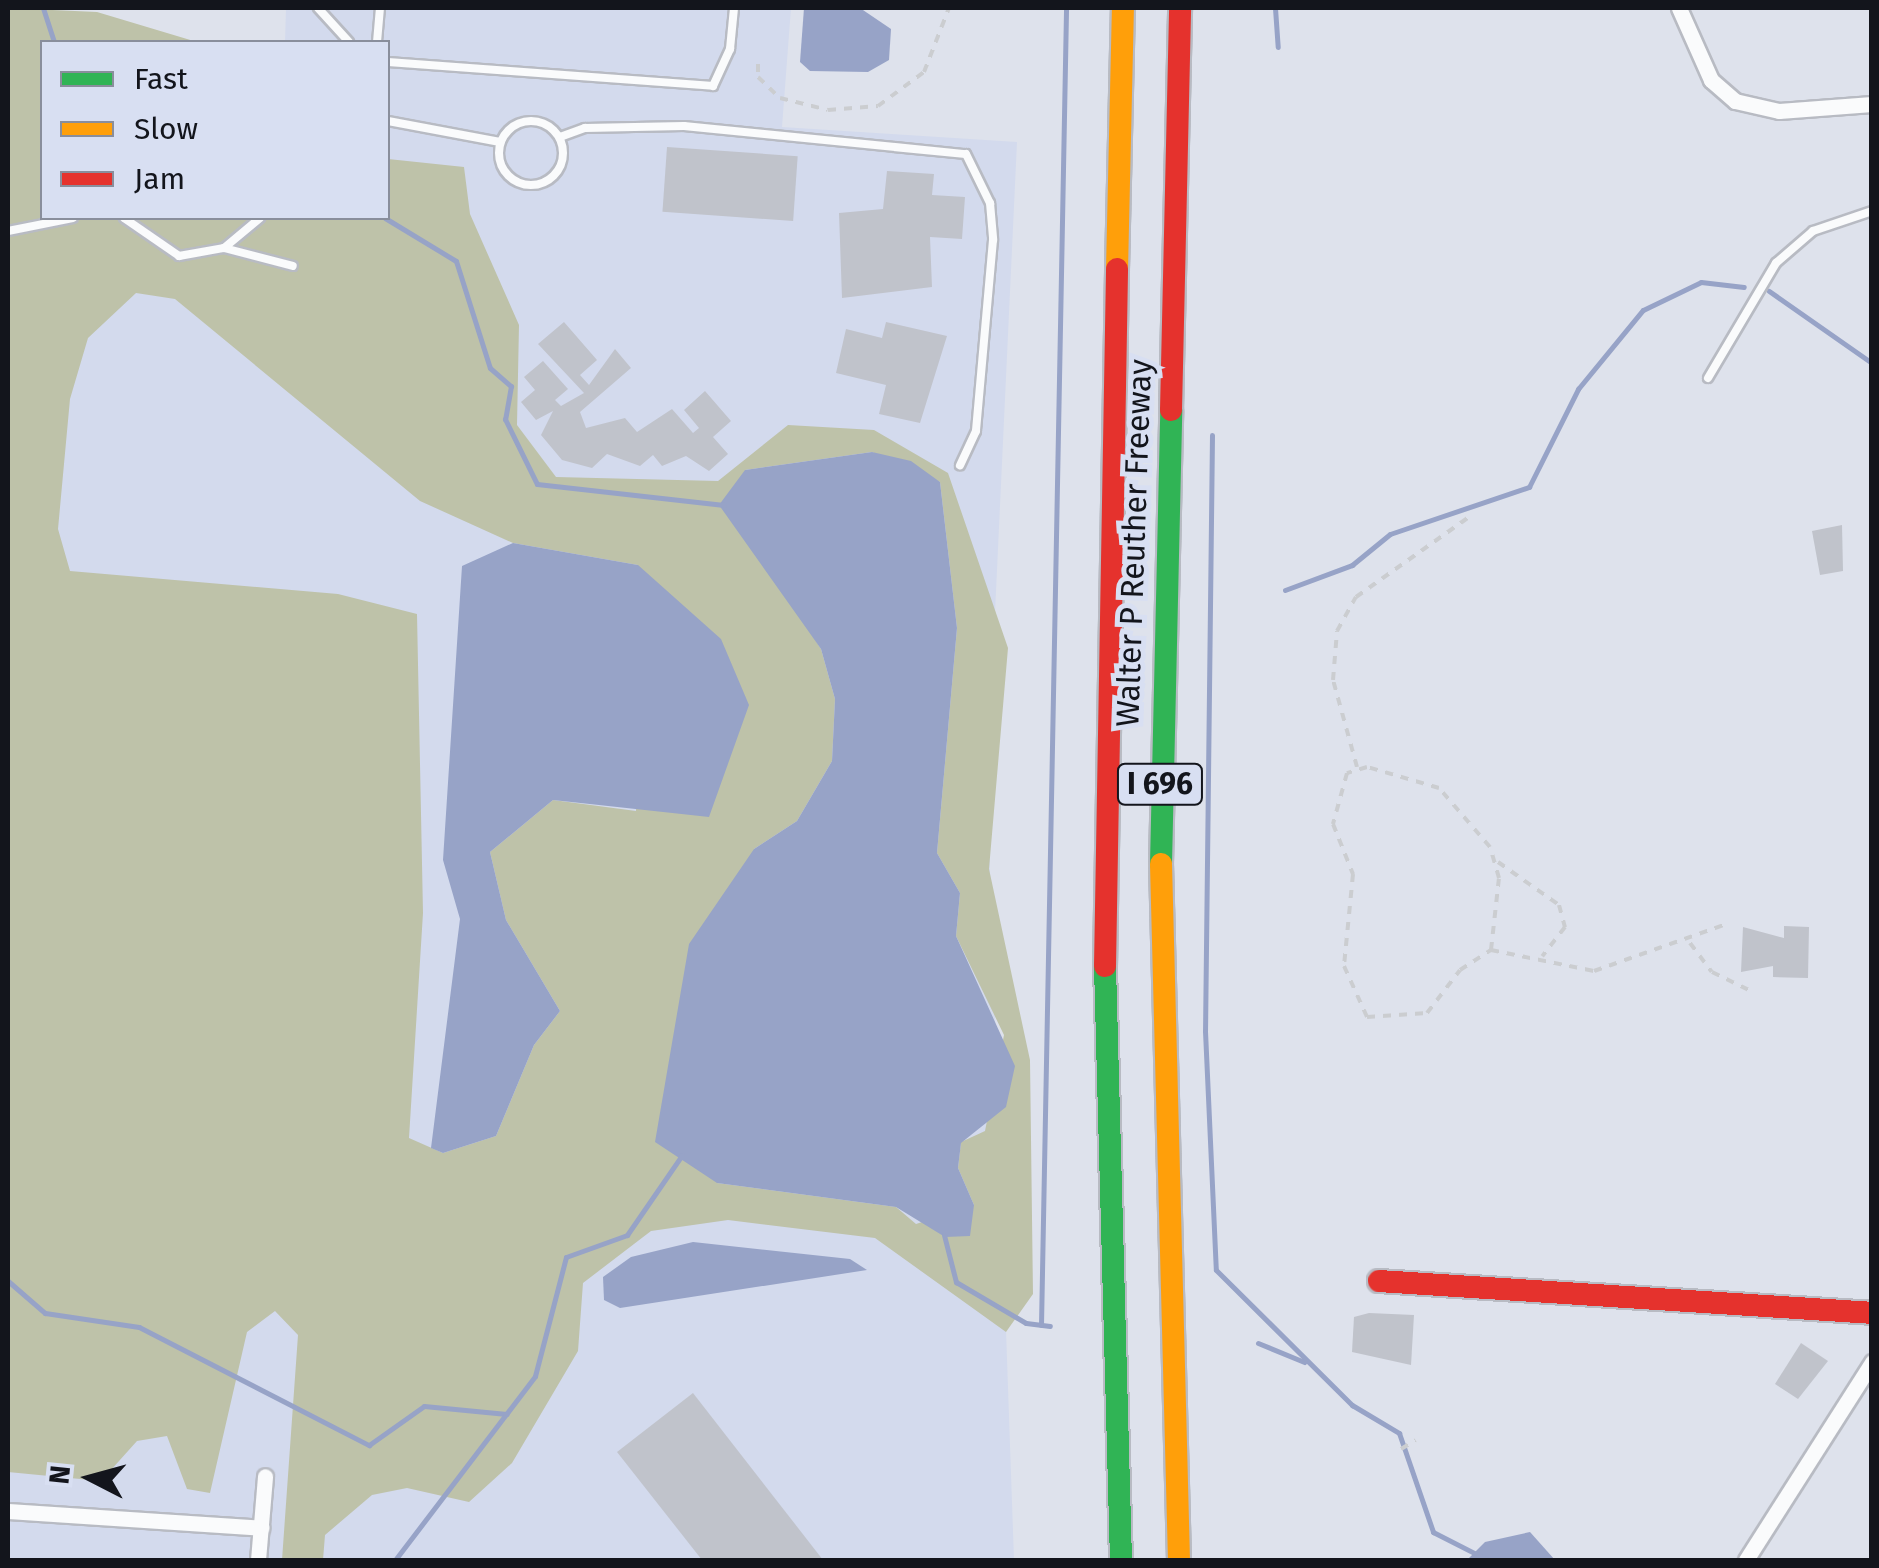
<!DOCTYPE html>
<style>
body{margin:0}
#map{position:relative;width:1879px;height:1568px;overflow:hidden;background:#dee2ec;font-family:"Fira Sans",sans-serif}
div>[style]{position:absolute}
.built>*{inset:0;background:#d3daed}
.forest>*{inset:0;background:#bec2a9}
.water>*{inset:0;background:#97a3c7}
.stream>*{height:5px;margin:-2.5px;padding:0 2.5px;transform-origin:2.5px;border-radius:2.5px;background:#97a3c7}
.building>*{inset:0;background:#c0c3cb;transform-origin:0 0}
.path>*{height:4px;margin-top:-2px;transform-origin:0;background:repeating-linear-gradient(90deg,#cbcdd0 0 8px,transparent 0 16px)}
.roads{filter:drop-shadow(2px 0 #b8bbc3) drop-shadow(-2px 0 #b8bbc3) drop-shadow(0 2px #b8bbc3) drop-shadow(0 -2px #b8bbc3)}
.lane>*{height:8px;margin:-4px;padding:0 4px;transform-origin:4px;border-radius:4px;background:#fafbfc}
.lane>.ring{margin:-4px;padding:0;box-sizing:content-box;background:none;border:8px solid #fafbfc;border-radius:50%}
.street>*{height:15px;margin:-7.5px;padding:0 7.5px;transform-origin:7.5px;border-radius:7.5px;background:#fafbfc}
.fast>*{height:22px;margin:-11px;padding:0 11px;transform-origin:11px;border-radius:11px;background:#30b455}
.slow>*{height:22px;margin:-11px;padding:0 11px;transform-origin:11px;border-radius:11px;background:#ff9f0a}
.jam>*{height:22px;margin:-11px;padding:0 11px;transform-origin:11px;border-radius:11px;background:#e5322d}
span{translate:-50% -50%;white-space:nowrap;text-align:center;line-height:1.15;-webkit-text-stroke:10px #d8dff2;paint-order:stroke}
.shield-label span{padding:2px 8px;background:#d8dff2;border:2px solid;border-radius:8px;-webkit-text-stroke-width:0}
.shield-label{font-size:30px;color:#13151c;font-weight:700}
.street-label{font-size:32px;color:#13151c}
.frame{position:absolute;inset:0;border:10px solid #13151c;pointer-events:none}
.legend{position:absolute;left:40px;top:40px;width:350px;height:180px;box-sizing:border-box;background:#d8dff2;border:2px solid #898e9c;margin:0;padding:12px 18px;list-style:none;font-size:30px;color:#13151c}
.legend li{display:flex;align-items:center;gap:20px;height:50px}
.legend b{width:50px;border:2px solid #898e9c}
.north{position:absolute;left:40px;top:1428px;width:100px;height:100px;-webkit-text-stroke:8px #d8dff2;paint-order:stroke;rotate:276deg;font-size:28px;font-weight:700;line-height:40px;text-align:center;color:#13151c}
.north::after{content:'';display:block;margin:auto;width:35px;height:45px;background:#13151c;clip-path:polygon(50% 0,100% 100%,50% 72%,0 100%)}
</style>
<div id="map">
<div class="built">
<div style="clip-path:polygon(286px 8px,791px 8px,782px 127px,1017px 142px,987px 784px,1014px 1560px,8px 1560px,8px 74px,42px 218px,388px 218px,388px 42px,285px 42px)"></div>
</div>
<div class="forest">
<div style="clip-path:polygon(evenodd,8px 8px,97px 12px,197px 42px,42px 42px,42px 218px,388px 218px,388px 159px,464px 167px,470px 214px,519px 325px,517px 425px,556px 477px,718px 481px,788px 425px,874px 430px,948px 473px,1008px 648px,989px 869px,1030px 1060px,1033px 1294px,1006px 1332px,875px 1238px,728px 1220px,651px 1231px,583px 1283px,578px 1351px,512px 1463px,469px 1502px,407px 1488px,372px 1495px,325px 1535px,323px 1560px,282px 1560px,298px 1335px,275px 1311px,247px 1332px,210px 1493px,187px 1489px,167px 1436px,137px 1441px,101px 1481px,8px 1472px,8px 8px,136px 293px,175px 299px,420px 501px,513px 543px,638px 565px,636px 811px,553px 800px,490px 852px,506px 920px,560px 1011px,534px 1045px,496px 1136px,443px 1153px,409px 1138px,423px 913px,417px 614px,338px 594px,70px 571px,58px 529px,70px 399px,88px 338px,136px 293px,8px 8px,872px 452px,940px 482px,957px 628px,937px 853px,960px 893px,956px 936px,1004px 1035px,985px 1131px,961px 1142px,958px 1168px,974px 1205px,916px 1224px,896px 1207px,717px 1183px,754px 849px,797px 821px,832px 761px,835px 699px,821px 649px,757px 547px,745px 470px,872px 452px)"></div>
</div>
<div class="water">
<div style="clip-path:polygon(804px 8px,860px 8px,891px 29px,889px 60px,868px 72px,810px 71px,800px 62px)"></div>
<div style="clip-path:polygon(872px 452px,911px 461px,940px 482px,957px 628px,937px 853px,960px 893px,956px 936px,1015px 1066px,1006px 1107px,961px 1143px,958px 1168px,974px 1205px,970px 1236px,945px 1237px,896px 1207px,717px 1183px,655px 1142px,689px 944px,754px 849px,797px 821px,832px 761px,835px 699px,821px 649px,719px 505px,745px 470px)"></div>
<div style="clip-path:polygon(513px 543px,638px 565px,721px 639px,749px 705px,709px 817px,553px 800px,490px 852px,506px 920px,560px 1011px,534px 1045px,496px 1136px,443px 1153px,431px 1148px,460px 919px,443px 860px,462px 566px)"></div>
<div style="clip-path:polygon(693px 1242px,850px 1259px,867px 1270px,620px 1308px,604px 1300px,603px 1277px,631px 1257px)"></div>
<div style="clip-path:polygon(1530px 1532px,1555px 1560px,1467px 1560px,1485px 1542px)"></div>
</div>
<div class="stream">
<div style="left:43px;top:8px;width:36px;rotate:72deg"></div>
<div style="left:1275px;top:8px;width:39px;rotate:86deg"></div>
<div style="left:385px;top:218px;width:83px;rotate:31.2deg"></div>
<div style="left:456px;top:261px;width:112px;rotate:72.4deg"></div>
<div style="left:490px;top:368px;width:28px;rotate:41deg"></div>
<div style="left:511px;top:386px;width:34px;rotate:100deg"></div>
<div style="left:505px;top:419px;width:72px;rotate:63.8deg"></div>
<div style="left:537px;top:484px;width:188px;rotate:6.4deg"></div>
<div style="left:1769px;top:291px;width:126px;rotate:35deg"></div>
<div style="left:1212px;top:435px;width:596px;rotate:90.67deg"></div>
<div style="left:1205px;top:1031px;width:239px;rotate:87.4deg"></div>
<div style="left:1216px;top:1270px;width:192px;rotate:44.8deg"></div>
<div style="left:1352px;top:1405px;width:55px;rotate:30.8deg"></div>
<div style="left:1399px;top:1433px;width:105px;rotate:71deg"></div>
<div style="left:1433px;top:1532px;width:62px;rotate:27deg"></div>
<div style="left:1285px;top:590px;width:72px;rotate:-20.5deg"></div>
<div style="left:1352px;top:565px;width:49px;rotate:-39.2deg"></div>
<div style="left:1390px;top:534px;width:147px;rotate:-18.7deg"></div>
<div style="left:1529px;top:487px;width:110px;rotate:-63.4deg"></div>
<div style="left:1578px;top:389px;width:102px;rotate:-50.6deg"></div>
<div style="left:1643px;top:310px;width:64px;rotate:-25.8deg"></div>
<div style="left:1701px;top:282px;width:43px;rotate:6.6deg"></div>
<div style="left:944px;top:1235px;width:49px;rotate:75.7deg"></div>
<div style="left:956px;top:1282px;width:81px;rotate:30.4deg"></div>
<div style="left:1026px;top:1323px;width:24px;rotate:7deg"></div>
<div style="left:8px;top:1281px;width:49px;rotate:40.9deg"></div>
<div style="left:45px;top:1313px;width:95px;rotate:8.5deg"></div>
<div style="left:139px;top:1327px;width:259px;rotate:27.2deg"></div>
<div style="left:369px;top:1445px;width:67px;rotate:-35.3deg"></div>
<div style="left:424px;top:1406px;width:83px;rotate:5.5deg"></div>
<div style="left:1041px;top:1325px;width:1317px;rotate:-88.91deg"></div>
<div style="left:1258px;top:1343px;width:50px;rotate:22.4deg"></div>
<div style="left:395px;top:1560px;width:231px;rotate:-52.7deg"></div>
<div style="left:535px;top:1376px;width:123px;rotate:-75.4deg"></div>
<div style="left:566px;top:1257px;width:65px;rotate:-19.8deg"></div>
<div style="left:627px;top:1235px;width:97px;rotate:-55.5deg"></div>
</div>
<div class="building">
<div style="left:667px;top:147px;width:131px;height:65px;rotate:4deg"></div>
<div style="clip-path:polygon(887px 171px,934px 174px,932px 195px,965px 197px,962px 239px,930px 237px,932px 287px,842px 298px,839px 213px,883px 209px)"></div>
<div style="clip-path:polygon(564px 322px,597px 360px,580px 375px,589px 385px,615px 349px,631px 368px,580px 412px,586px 428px,625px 418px,637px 432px,672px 409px,693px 433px,699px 428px,684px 410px,705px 391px,731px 421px,713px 437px,728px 454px,709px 471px,686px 456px,662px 466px,653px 455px,640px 466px,607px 454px,592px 468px,562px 460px,541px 435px,553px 411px,536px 420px,521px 402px,535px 390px,524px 377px,543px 361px,568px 389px,555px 400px,561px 406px,584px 393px,538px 344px)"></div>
<div style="clip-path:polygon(886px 322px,947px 336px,920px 423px,879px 414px,886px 385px,836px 373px,846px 329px,882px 338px)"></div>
<div style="clip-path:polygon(1842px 525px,1843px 571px,1820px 575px,1812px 531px)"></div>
<div style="clip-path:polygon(1784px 926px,1809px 927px,1808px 978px,1773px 977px,1773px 966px,1741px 972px,1743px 927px,1784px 938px)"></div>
<div style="clip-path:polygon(1369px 1313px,1414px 1315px,1411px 1365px,1352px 1352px,1354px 1317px)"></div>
<div style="clip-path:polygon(1801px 1343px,1828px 1361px,1798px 1399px,1775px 1384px)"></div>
<div style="clip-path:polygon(693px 1393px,823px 1560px,702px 1560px,617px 1452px)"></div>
</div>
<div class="path">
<div style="left:758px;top:64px;width:13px;rotate:90deg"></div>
<div style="left:758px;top:77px;width:30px;rotate:44deg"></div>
<div style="left:780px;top:98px;width:49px;rotate:14deg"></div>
<div style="left:828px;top:110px;width:50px;rotate:-4.6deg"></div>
<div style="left:878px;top:106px;width:57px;rotate:-36.5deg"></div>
<div style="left:924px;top:72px;width:69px;rotate:-68.7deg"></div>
<div style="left:1357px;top:767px;width:90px;rotate:-105.4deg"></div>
<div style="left:1333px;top:680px;width:49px;rotate:-85.3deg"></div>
<div style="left:1337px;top:631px;width:39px;rotate:-61deg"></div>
<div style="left:1356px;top:597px;width:138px;rotate:-35.3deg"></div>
<div style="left:1498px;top:862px;width:75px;rotate:35.2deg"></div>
<div style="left:1559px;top:905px;width:23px;rotate:75deg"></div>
<div style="left:1565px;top:927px;width:37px;rotate:128deg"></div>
<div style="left:1690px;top:943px;width:36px;rotate:53deg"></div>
<div style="left:1712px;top:972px;width:43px;rotate:26deg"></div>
<div style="left:1491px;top:950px;width:72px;rotate:-83.7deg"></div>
<div style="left:1499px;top:878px;width:32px;rotate:-106deg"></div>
<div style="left:1490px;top:847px;width:78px;rotate:-130.8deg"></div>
<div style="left:1439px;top:788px;width:75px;rotate:-163.7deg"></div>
<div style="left:1367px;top:767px;width:21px;rotate:163deg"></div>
<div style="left:1347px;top:773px;width:53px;rotate:105.4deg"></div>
<div style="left:1333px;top:824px;width:54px;rotate:68.2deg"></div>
<div style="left:1353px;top:874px;width:92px;rotate:95.6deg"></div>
<div style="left:1344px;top:966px;width:56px;rotate:65.7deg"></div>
<div style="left:1367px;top:1017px;width:60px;rotate:-3.8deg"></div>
<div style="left:1427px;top:1013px;width:54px;rotate:-52.5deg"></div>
<div style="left:1460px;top:970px;width:37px;rotate:-33deg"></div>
<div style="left:1491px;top:950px;width:105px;rotate:11.5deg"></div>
<div style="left:1594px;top:971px;width:141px;rotate:-19.5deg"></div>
<div style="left:1401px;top:1449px;width:17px;rotate:-31deg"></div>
</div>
<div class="roads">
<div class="lane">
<div style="left:318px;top:8px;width:46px;rotate:47.6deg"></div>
<div style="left:377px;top:42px;width:34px;rotate:-85deg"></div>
<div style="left:388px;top:62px;width:326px;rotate:4.2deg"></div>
<div style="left:713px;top:86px;width:41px;rotate:-65.3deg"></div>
<div style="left:730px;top:49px;width:41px;rotate:-84.4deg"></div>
<div class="ring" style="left:499px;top:121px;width:56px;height:56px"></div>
<div style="left:388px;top:121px;width:114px;rotate:10.6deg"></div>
<div style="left:560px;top:137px;width:27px;rotate:-20deg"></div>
<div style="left:585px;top:128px;width:99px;rotate:-1.2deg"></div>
<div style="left:684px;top:126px;width:283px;rotate:5.7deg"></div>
<div style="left:966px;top:154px;width:55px;rotate:63.9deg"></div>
<div style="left:990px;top:203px;width:37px;rotate:85deg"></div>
<div style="left:993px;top:240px;width:192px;rotate:95.1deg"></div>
<div style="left:976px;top:431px;width:38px;rotate:115deg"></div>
<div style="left:124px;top:218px;width:67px;rotate:34.6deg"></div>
<div style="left:179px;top:256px;width:46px;rotate:-10.1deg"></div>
<div style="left:224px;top:248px;width:47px;rotate:-39.8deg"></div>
<div style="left:8px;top:231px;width:66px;rotate:-11.3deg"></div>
<div style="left:224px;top:248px;width:71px;rotate:14.6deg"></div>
<div style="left:1708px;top:378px;width:134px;rotate:-59.4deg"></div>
<div style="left:1776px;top:263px;width:49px;rotate:-40.9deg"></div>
<div style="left:1813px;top:231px;width:62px;rotate:-18.7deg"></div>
</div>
<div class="street">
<div style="left:1679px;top:8px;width:79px;rotate:66deg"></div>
<div style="left:1711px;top:80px;width:32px;rotate:41deg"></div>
<div style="left:1735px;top:101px;width:45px;rotate:12.8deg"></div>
<div style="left:1779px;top:111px;width:93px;rotate:-4.3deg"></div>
<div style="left:8px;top:1511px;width:254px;rotate:3.8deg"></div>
<div style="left:258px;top:1560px;width:84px;rotate:-85.2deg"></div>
<div style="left:1746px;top:1560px;width:235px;rotate:-57.5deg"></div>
</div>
<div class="fast">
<div style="left:1161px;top:864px;width:454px;rotate:-88.7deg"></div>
<div style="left:1105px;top:966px;width:594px;rotate:88.46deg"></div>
</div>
<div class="slow">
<div style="left:1117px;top:269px;width:261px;rotate:-88.7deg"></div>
<div style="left:1161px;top:864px;width:696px;rotate:88.52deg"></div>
</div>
<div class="jam">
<div style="left:1171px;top:410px;width:402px;rotate:-88.7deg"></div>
<div style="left:1105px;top:966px;width:697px;rotate:-89.01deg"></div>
<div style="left:1379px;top:1281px;width:494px;rotate:3.7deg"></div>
</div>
</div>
<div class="shield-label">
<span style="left:1160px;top:784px">I 696</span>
</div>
<div class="street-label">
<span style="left:1134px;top:543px;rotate:-88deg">Walter P Reuther Freeway</span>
</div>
<div class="frame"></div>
<ul class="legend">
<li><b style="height:12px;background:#30b455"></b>Fast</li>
<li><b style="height:12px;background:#ff9f0a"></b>Slow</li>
<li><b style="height:12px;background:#e5322d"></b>Jam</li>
</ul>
<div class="north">N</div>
</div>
